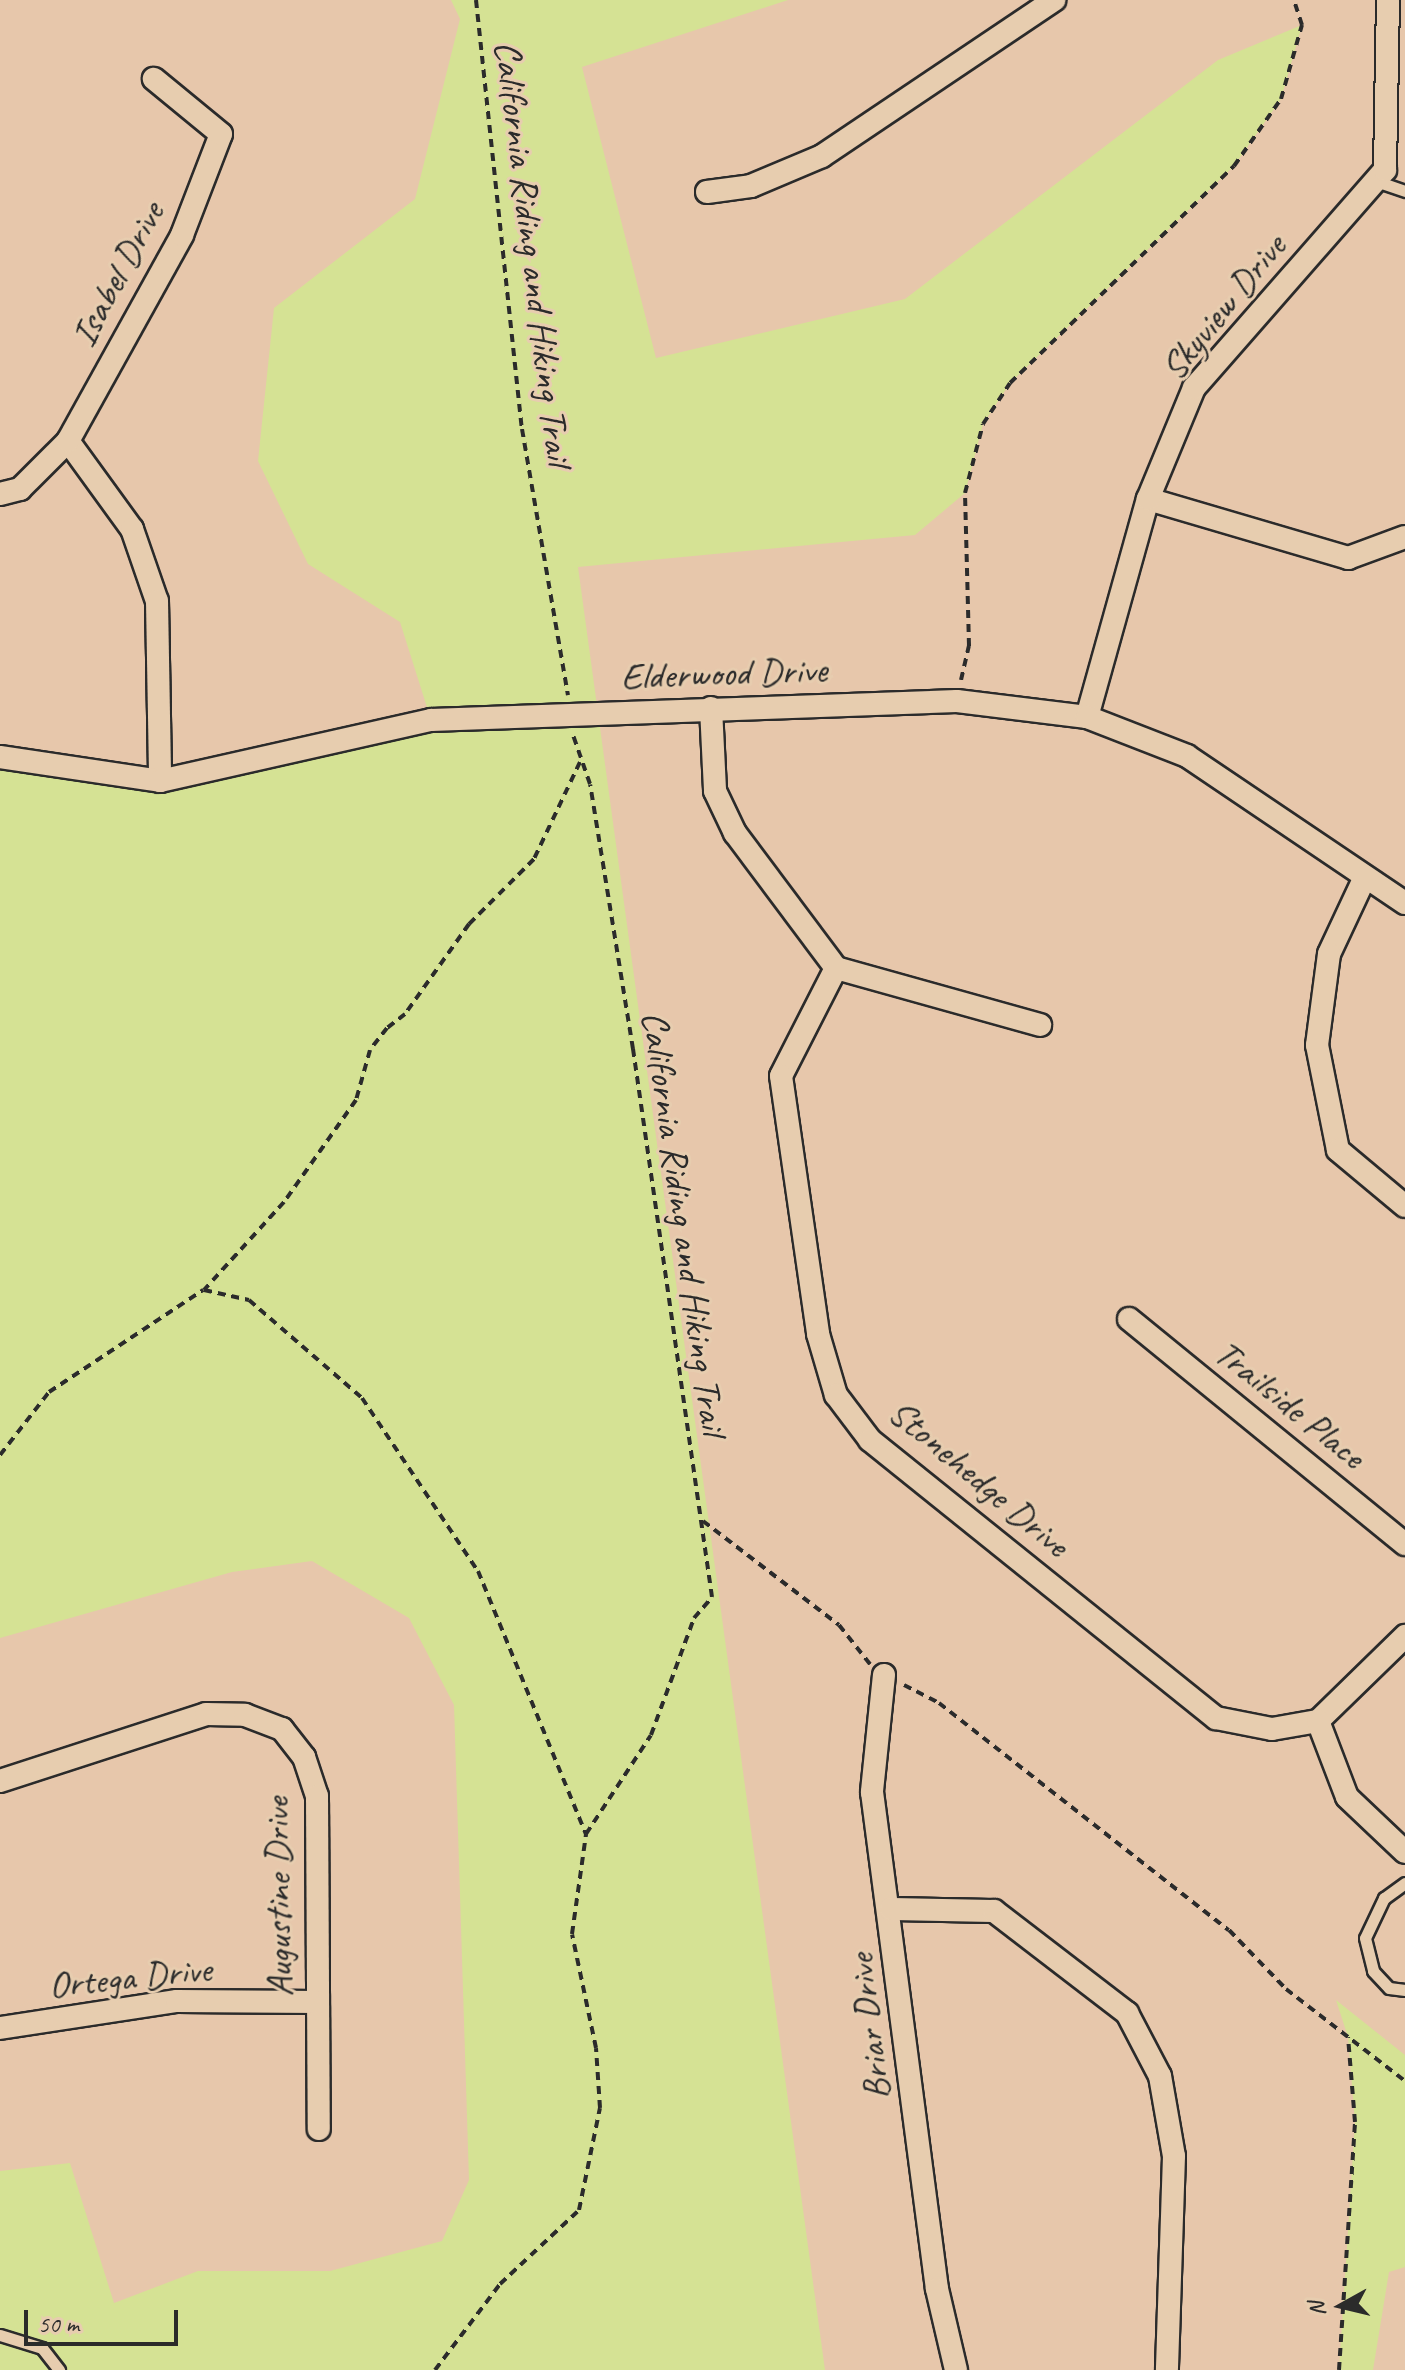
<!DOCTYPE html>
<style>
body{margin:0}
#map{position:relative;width:1405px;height:2370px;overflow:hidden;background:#e7c7ab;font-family:Caveat,sans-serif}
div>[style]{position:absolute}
.green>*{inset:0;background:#d5e294}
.path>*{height:4px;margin-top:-2px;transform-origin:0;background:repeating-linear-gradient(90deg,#2b2b2b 0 8px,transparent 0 14px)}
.roads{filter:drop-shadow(2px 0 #2b2b2b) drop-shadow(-2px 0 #2b2b2b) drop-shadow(0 2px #2b2b2b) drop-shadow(0 -2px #2b2b2b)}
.lane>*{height:11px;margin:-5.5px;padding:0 5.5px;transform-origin:5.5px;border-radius:5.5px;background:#e7cdaf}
.street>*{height:22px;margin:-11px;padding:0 11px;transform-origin:11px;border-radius:11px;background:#e7cdaf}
span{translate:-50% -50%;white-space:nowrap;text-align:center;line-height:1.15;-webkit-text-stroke:6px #e7cdaf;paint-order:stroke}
.street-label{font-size:38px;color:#2b2b2b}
.north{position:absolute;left:1301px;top:2266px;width:80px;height:80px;-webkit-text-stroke:6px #e7cdaf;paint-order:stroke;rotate:262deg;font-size:22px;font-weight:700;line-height:32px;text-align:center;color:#2b2b2b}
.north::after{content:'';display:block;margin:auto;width:28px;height:36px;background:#2b2b2b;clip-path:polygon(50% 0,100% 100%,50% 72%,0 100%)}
.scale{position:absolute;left:24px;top:2310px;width:154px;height:36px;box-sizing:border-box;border:4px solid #2b2b2b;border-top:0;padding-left:10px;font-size:24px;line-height:28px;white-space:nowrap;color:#2b2b2b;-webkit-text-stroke:6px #e7cdaf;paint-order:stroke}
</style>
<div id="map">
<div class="green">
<div style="clip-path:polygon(451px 0,788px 0,582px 67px,656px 358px,905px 299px,1218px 60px,1302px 25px,1281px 99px,1234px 166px,1010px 383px,983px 424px,965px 493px,915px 535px,578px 567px,825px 2370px,0 2370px,0 2171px,70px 2163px,114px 2303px,198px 2271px,330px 2271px,442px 2241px,469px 2180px,454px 1705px,409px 1618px,312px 1561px,232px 1572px,0 1638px,0 757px,160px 781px,431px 720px,400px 622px,308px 564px,258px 461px,274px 308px,415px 199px,460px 19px)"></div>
<div style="clip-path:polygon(1336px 2000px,1405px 2055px,1405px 2267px,1389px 2272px,1373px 2370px,1339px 2370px,1355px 2122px,1348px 2037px)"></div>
</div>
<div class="path">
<div style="left:476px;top:0;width:431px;rotate:83.9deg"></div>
<div style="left:522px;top:429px;width:270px;rotate:80.2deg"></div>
<div style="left:961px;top:680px;width:35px;rotate:-77deg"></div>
<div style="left:969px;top:646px;width:153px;rotate:-91.5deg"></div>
<div style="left:965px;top:493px;width:71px;rotate:-75.4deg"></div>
<div style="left:983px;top:424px;width:49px;rotate:-56.6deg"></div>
<div style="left:1010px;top:383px;width:312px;rotate:-44.1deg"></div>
<div style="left:1234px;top:166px;width:82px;rotate:-55deg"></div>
<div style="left:1281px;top:99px;width:77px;rotate:-74.2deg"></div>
<div style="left:1302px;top:25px;width:26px;rotate:-108deg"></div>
<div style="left:580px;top:762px;width:107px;rotate:115.4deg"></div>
<div style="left:534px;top:859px;width:92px;rotate:135deg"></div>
<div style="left:469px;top:924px;width:110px;rotate:125.4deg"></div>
<div style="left:405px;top:1014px;width:23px;rotate:142deg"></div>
<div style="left:387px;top:1028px;width:28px;rotate:128deg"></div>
<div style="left:370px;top:1050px;width:52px;rotate:105.6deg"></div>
<div style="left:356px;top:1100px;width:125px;rotate:125.2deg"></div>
<div style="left:284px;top:1202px;width:119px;rotate:132.3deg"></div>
<div style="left:204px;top:1290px;width:46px;rotate:12.5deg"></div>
<div style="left:249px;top:1300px;width:150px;rotate:40.9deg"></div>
<div style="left:362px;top:1398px;width:208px;rotate:56.2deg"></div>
<div style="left:478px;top:1571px;width:284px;rotate:67.7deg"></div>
<div style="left:0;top:1455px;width:80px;rotate:-52.1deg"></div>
<div style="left:49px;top:1392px;width:185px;rotate:-33.5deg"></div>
<div style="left:703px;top:1521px;width:171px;rotate:37.4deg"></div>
<div style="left:839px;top:1625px;width:50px;rotate:51.5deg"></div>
<div style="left:904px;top:1685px;width:39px;rotate:27deg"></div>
<div style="left:939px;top:1703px;width:368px;rotate:38.1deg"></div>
<div style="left:1229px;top:1930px;width:82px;rotate:46deg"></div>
<div style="left:1286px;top:1989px;width:150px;rotate:37.7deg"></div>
<div style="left:435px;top:2370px;width:108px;rotate:-52.9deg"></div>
<div style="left:500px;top:2284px;width:108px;rotate:-43.1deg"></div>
<div style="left:579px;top:2210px;width:104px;rotate:-78.4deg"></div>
<div style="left:600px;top:2108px;width:60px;rotate:-93.8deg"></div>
<div style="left:596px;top:2048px;width:116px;rotate:-101.9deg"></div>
<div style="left:572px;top:1934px;width:101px;rotate:-82deg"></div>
<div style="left:586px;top:1834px;width:118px;rotate:-56.7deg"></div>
<div style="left:651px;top:1735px;width:125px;rotate:-69.8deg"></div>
<div style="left:694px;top:1618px;width:28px;rotate:-49deg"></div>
<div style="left:712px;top:1597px;width:554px;rotate:-98.2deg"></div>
<div style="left:633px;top:1049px;width:268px;rotate:-99.2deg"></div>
<div style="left:590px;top:784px;width:52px;rotate:-109.1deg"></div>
<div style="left:1339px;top:2370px;width:249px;rotate:-86.3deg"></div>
<div style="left:1355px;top:2122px;width:85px;rotate:-94.7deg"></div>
</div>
<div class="roads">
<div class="lane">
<div style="left:1376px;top:181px;width:31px;rotate:19deg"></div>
<div style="left:1405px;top:1883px;width:26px;rotate:144deg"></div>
<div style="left:1384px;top:1898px;width:44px;rotate:115.4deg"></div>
<div style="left:1365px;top:1938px;width:34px;rotate:76deg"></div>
<div style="left:1373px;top:1971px;width:23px;rotate:47deg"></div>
<div style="left:1389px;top:1988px;width:16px;rotate:7deg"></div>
<div style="left:0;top:2335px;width:44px;rotate:17.2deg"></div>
<div style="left:42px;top:2348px;width:28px;rotate:52deg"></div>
</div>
<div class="street">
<div style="left:707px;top:192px;width:44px;rotate:-7.8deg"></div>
<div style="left:751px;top:186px;width:77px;rotate:-22.9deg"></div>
<div style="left:822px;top:156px;width:280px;rotate:-33.9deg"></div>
<div style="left:68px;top:441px;width:109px;rotate:54deg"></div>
<div style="left:132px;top:529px;width:76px;rotate:70.9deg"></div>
<div style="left:157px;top:601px;width:180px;rotate:89deg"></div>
<div style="left:0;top:494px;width:21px;rotate:-14deg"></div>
<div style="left:20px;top:489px;width:68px;rotate:-45deg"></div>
<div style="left:68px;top:441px;width:235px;rotate:-61deg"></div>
<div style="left:182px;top:235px;width:108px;rotate:-68.9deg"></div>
<div style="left:221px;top:134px;width:87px;rotate:-140.6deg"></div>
<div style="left:1148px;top:499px;width:209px;rotate:16.4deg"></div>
<div style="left:1348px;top:558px;width:61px;rotate:-20.2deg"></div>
<div style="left:711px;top:708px;width:83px;rotate:87.2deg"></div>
<div style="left:715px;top:791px;width:47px;rotate:64.5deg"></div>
<div style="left:735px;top:833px;width:169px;rotate:53.2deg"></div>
<div style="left:836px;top:968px;width:212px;rotate:15.6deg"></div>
<div style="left:1087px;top:717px;width:226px;rotate:-74.4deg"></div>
<div style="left:1148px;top:499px;width:120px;rotate:-67.5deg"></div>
<div style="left:1194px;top:388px;width:290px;rotate:-48.8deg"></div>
<div style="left:1385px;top:170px;width:170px;rotate:-89deg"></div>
<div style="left:0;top:757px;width:162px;rotate:8.5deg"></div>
<div style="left:160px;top:781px;width:278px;rotate:-12.7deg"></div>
<div style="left:431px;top:720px;width:526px;rotate:-2.07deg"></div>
<div style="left:957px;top:701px;width:131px;rotate:7deg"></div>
<div style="left:1087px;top:717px;width:107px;rotate:21.3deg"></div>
<div style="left:1187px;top:756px;width:263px;rotate:34deg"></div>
<div style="left:1365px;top:877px;width:85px;rotate:115.1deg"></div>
<div style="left:1329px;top:954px;width:92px;rotate:97.5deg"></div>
<div style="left:1317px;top:1045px;width:107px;rotate:78.7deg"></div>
<div style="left:1338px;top:1150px;width:87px;rotate:39.9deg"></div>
<div style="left:836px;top:968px;width:121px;rotate:117deg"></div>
<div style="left:781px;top:1076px;width:261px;rotate:81.8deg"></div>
<div style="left:818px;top:1334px;width:64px;rotate:73.6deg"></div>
<div style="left:836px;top:1395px;width:56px;rotate:52.9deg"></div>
<div style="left:870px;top:1440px;width:444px;rotate:38.8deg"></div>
<div style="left:1216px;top:1718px;width:57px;rotate:11.1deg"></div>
<div style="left:1272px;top:1729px;width:47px;rotate:-9.9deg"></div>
<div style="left:1318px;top:1721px;width:122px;rotate:-44.3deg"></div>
<div style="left:1129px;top:1319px;width:356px;rotate:39.2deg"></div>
<div style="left:884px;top:1675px;width:118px;rotate:95.9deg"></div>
<div style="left:872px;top:1792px;width:501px;rotate:82.55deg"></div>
<div style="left:937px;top:2289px;width:83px;rotate:76.8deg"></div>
<div style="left:1318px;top:1721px;width:81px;rotate:69.1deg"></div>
<div style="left:1347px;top:1797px;width:80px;rotate:43.5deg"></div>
<div style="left:0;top:1781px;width:217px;rotate:-18deg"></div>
<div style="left:206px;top:1714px;width:39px;rotate:1deg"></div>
<div style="left:245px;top:1715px;width:40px;rotate:21deg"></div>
<div style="left:282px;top:1729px;width:36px;rotate:52deg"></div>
<div style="left:304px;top:1757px;width:41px;rotate:71.6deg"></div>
<div style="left:317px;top:1796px;width:333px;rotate:89.7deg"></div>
<div style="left:891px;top:1909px;width:103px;rotate:1.1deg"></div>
<div style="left:994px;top:1911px;width:168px;rotate:37.5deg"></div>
<div style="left:1127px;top:2013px;width:71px;rotate:62.4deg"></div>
<div style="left:1160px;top:2076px;width:81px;rotate:80.1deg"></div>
<div style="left:1174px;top:2156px;width:214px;rotate:91.9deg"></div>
<div style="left:0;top:2028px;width:179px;rotate:-8.7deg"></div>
<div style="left:177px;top:2001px;width:140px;rotate:0.4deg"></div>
</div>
</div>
<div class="street-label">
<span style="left:533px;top:253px;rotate:83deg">California Riding and Hiking Trail</span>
<span style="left:117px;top:274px;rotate:-62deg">Isabel Drive</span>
<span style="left:1223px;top:307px;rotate:-51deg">Skyview Drive</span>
<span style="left:724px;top:673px;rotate:-2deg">Elderwood Drive</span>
<span style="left:684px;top:1223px;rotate:82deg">California Riding and Hiking Trail</span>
<span style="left:1290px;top:1404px;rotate:39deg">Trailside Place</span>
<span style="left:979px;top:1478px;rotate:40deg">Stonehedge Drive</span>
<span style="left:278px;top:1897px;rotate:-91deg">Augustine Drive</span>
<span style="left:130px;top:1977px;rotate:-6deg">Ortega Drive</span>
<span style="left:869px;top:2027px;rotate:-97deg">Briar Drive</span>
</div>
<div class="north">N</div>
<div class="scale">50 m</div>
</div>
